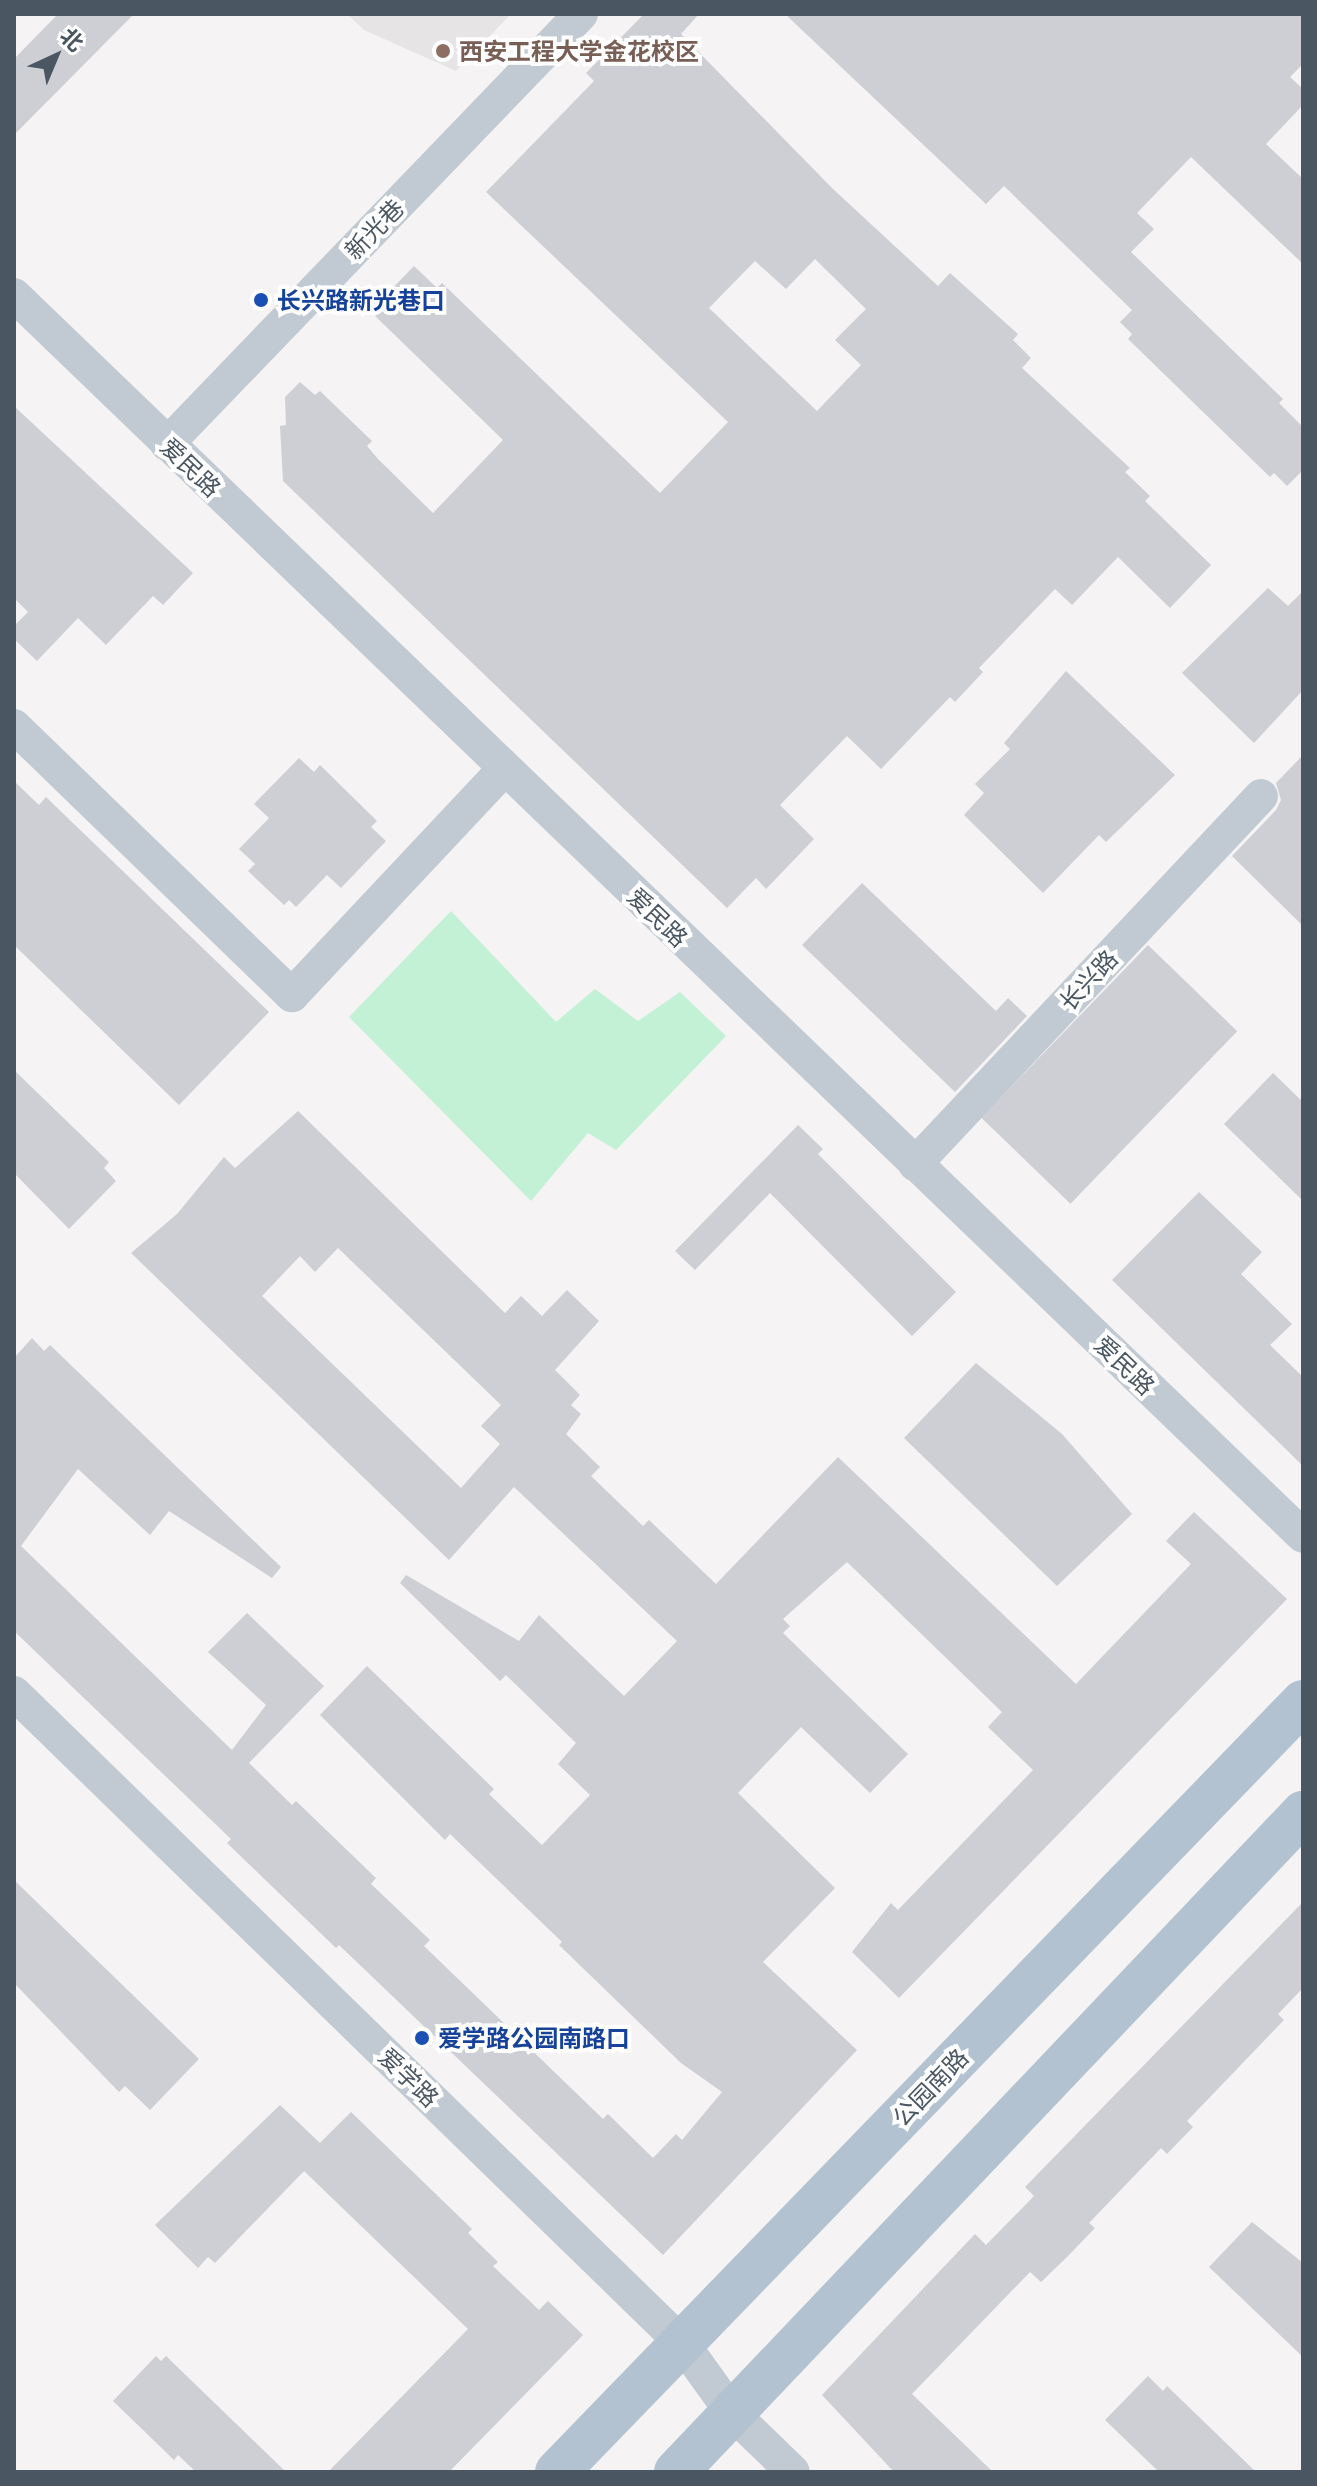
<!DOCTYPE html>
<meta charset="utf-8">
<style>
body{margin:0}
#map{position:relative;width:1317px;height:2486px;overflow:hidden;background:#f5f3f3;font-family:"Noto Sans","Noto Sans SC",sans-serif}
div>[style]{position:absolute}
.education>*{inset:0;background:#e6e4e5}
.green>*{inset:0;background:#c3f1d5}
.building>*{inset:0;background:#cdcfd5;transform-origin:0 0}
.minor>*{height:34px;margin:-17px;padding:0 17px;transform-origin:17px;border-radius:17px;background:#c1cad2}
.major>*{height:44px;margin:-22px;padding:0 22px;transform-origin:22px;border-radius:22px;background:#b3c2d1}
.dots>*{width:22px;height:22px;translate:-50% -50%;box-sizing:border-box;border:4px solid #fff;border-radius:50%}
span{translate:-50% -50%;white-space:nowrap;text-align:center;line-height:1.15;-webkit-text-stroke:8px #fff;paint-order:stroke}
.education-label{font-size:24px;color:#785e54;font-weight:700}
.left{translate:0 -50%;text-align:left}
.street-label{font-size:24px;color:#4a5661}
.transit-label{font-size:24px;color:#164399;font-weight:700}
.frame{position:absolute;inset:0;border:16px solid #4a5661;pointer-events:none}
.north{position:absolute;left:16px;top:16px;width:80px;height:80px;-webkit-text-stroke:6px #fff;paint-order:stroke;rotate:44deg;font-size:22px;font-weight:700;line-height:32px;text-align:center;color:#4a5661}
.north::after{content:'';display:block;margin:auto;width:28px;height:36px;background:#4a5661;clip-path:polygon(50% 0,100% 100%,50% 72%,0 100%)}
</style>
<div id="map">
<div class="education">
<div style="clip-path:polygon(347px 14px,511px 14px,456px 71px,364px 30px)"></div>
</div>
<div class="green">
<div style="clip-path:polygon(451px 911px,556px 1022px,595px 989px,638px 1021px,680px 992px,726px 1036px,616px 1150px,588px 1133px,531px 1201px,349px 1017px)"></div>
</div>
<div class="building">
<div style="clip-path:polygon(58px 14px,134px 14px,14px 135px,14px 59px)"></div>
<div style="clip-path:polygon(evenodd,644px 14px,699px 14px,681px 34px,833px 189px,938px 286px,950px 273px,1018px 334px,1013px 340px,1031px 358px,1022px 368px,1130px 468px,1125px 472px,1150px 496px,1145px 501px,1211px 565px,1170px 608px,1118px 557px,1072px 605px,1055px 589px,979px 668px,983px 672px,955px 702px,950px 697px,881px 769px,847px 736px,780px 805px,814px 839px,766px 889px,756px 878px,727px 908px,283px 481px,280px 426px,286px 425px,285px 397px,300px 382px,315px 395px,320px 391px,372px 441px,367px 446px,378px 459px,433px 513px,503px 440px,370px 311px,414px 266px,437px 288px,442px 283px,660px 493px,728px 422px,486px 192px,594px 81px,586px 73px,644px 14px,815px 259px,866px 309px,835px 340px,861px 365px,817px 411px,709px 308px,755px 261px,786px 289px,815px 259px)"></div>
<div style="clip-path:polygon(785px 14px,1303px 14px,1303px 64px,1290px 77px,1303px 89px,1303px 105px,1266px 144px,1303px 179px,1303px 264px,1191px 157px,1137px 213px,1154px 229px,1131px 252px,1283px 399px,1279px 403px,1303px 427px,1303px 470px,1287px 486px,1274px 473px,1270px 477px,1128px 339px,1132px 334px,1120px 322px,1132px 310px,1004px 186px,986px 204px)"></div>
<div style="clip-path:polygon(14px 406px,193px 573px,163px 605px,153px 596px,106px 645px,78px 618px,37px 661px,14px 639px,14px 626px,28px 612px,14px 598px)"></div>
<div style="clip-path:polygon(1268px 588px,1288px 606px,1303px 591px,1303px 690px,1254px 743px,1182px 673px)"></div>
<div style="clip-path:polygon(1066px 671px,1175px 775px,1106px 842px,1099px 835px,1043px 893px,964px 815px,984px 793px,975px 784px,1010px 749px,1004px 743px)"></div>
<div style="clip-path:polygon(1303px 755px,1303px 926px,1232px 856px,1276px 810px,1281px 800px,1276px 783px)"></div>
<div style="clip-path:polygon(299px 758px,314px 772px,320px 765px,377px 821px,371px 827px,386px 841px,341px 888px,327px 875px,296px 907px,289px 900px,284px 905px,248px 871px,255px 864px,239px 849px,269px 818px,254px 804px)"></div>
<div style="clip-path:polygon(14px 781px,39px 805px,46px 797px,269px 1012px,179px 1105px,14px 945px)"></div>
<div style="clip-path:polygon(862px 883px,996px 1011px,1008px 998px,1027px 1016px,955px 1092px,802px 945px)"></div>
<div style="left:1148px;top:945px;width:124px;height:240px;rotate:44deg"></div>
<div style="clip-path:polygon(14px 1070px,109px 1162px,104px 1168px,116px 1181px,69px 1229px,14px 1173px)"></div>
<div style="clip-path:polygon(1273px 1073px,1303px 1102px,1303px 1201px,1224px 1124px)"></div>
<div style="clip-path:polygon(evenodd,298px 1111px,505px 1313px,521px 1296px,542px 1316px,567px 1290px,599px 1321px,555px 1370px,580px 1395px,571px 1405px,581px 1414px,566px 1434px,600px 1467px,591px 1476px,643px 1526px,649px 1520px,716px 1584px,838px 1457px,1076px 1684px,1191px 1564px,1166px 1541px,1194px 1512px,1287px 1599px,899px 1998px,852px 1952px,891px 1903px,898px 1910px,1033px 1770px,988px 1727px,1002px 1712px,847px 1562px,783px 1619px,790px 1626px,783px 1633px,908px 1754px,870px 1793px,801px 1727px,738px 1793px,835px 1888px,763px 1962px,857px 2050px,663px 2255px,339px 1945px,336px 1948px,227px 1843px,231px 1839px,14px 1631px,14px 1358px,32px 1338px,44px 1351px,50px 1345px,281px 1567px,272px 1578px,169px 1511px,150px 1535px,78px 1469px,21px 1546px,232px 1750px,266px 1705px,208px 1652px,247px 1613px,324px 1686px,249px 1763px,292px 1805px,296px 1801px,376px 1878px,371px 1884px,430px 1940px,424px 1946px,603px 2119px,608px 2114px,653px 2158px,676px 2134px,682px 2140px,722px 2092px,681px 2063px,559px 1945px,562px 1942px,450px 1834px,445px 1840px,320px 1715px,367px 1666px,494px 1789px,489px 1794px,542px 1845px,590px 1795px,558px 1764px,576px 1743px,506px 1675px,500px 1681px,400px 1583px,406px 1575px,519px 1641px,539px 1615px,624px 1696px,677px 1641px,514px 1487px,449px 1560px,131px 1253px,177px 1214px,224px 1157px,235px 1168px,298px 1111px,338px 1248px,501px 1405px,481px 1426px,500px 1444px,461px 1488px,262px 1296px,300px 1256px,315px 1272px,338px 1248px)"></div>
<div style="clip-path:polygon(798px 1125px,823px 1149px,818px 1154px,956px 1292px,912px 1336px,770px 1193px,695px 1270px,675px 1251px)"></div>
<div style="clip-path:polygon(1199px 1192px,1262px 1252px,1241px 1274px,1292px 1324px,1270px 1345px,1303px 1377px,1303px 1466px,1112px 1280px)"></div>
<div style="clip-path:polygon(976px 1363px,1062px 1434px,1132px 1514px,1057px 1586px,904px 1438px)"></div>
<div style="clip-path:polygon(14px 1880px,199px 2059px,150px 2110px,125px 2086px,119px 2092px,14px 1983px)"></div>
<div style="clip-path:polygon(1303px 1902px,1303px 1988px,1278px 2014px,1284px 2020px,1187px 2121px,1193px 2127px,1167px 2154px,1161px 2148px,1089px 2223px,1095px 2228px,1067px 2257px,1041px 2282px,1030px 2272px,912px 2394px,993px 2472px,894px 2472px,822px 2395px,975px 2234px,986px 2245px,1034px 2196px,1025px 2187px)"></div>
<div style="clip-path:polygon(280px 2105px,320px 2143px,351px 2112px,472px 2229px,468px 2233px,498px 2262px,493px 2266px,539px 2310px,548px 2301px,583px 2335px,449px 2472px,328px 2472px,468px 2329px,304px 2171px,215px 2263px,208px 2257px,198px 2268px,155px 2225px)"></div>
<div style="clip-path:polygon(1252px 2222px,1303px 2263px,1303px 2357px,1209px 2267px)"></div>
<div style="clip-path:polygon(156px 2356px,161px 2361px,166px 2356px,286px 2472px,196px 2472px,178px 2455px,174px 2460px,113px 2401px)"></div>
<div style="clip-path:polygon(1148px 2376px,1163px 2391px,1167px 2386px,1256px 2472px,1159px 2472px,1105px 2420px)"></div>
</div>
<div class="minor">
<div style="left:14px;top:295px;width:1789px;rotate:43.91deg"></div>
<div style="left:167px;top:444px;width:597px;rotate:-46.09deg"></div>
<div style="left:14px;top:726px;width:387px;rotate:44.1deg"></div>
<div style="left:292px;top:995px;width:310px;rotate:-46.8deg"></div>
<div style="left:915px;top:1164px;width:505px;rotate:-46.76deg"></div>
<div style="left:14px;top:1693px;width:932px;rotate:44.22deg"></div>
<div style="left:682px;top:2343px;width:87px;rotate:54.3deg"></div>
<div style="left:733px;top:2414px;width:83px;rotate:44deg"></div>
</div>
<div class="major">
<div style="left:557px;top:2472px;width:1072px;rotate:-45.91deg"></div>
<div style="left:676px;top:2472px;width:910px;rotate:-46.43deg"></div>
</div>
<div class="dots">
<div style="left:443px;top:51px;background:#8d6e63"></div>
<div style="left:261px;top:300px;background:#1a4fb4"></div>
<div style="left:422px;top:2038px;background:#1a4fb4"></div>
</div>
<div class="education-label">
<span class="left" style="left:459px;top:51px">西安工程大学金花校区</span>
</div>
<div class="street-label">
<span style="left:374px;top:229px;rotate:-46deg">新光巷</span>
<span style="left:191px;top:467px;rotate:44deg">爱民路</span>
<span style="left:658px;top:917px;rotate:44deg">爱民路</span>
<span style="left:1088px;top:980px;rotate:-47deg">长兴路</span>
<span style="left:1125px;top:1365px;rotate:44deg">爱民路</span>
<span style="left:409px;top:2077px;rotate:44deg">爱学路</span>
<span style="left:930px;top:2087px;rotate:-46deg">公园南路</span>
</div>
<div class="transit-label">
<span class="left" style="left:277px;top:300px">长兴路新光巷口</span>
<span class="left" style="left:438px;top:2038px">爱学路公园南路口</span>
</div>
<div class="frame"></div>
<div class="north">北</div>
</div>
